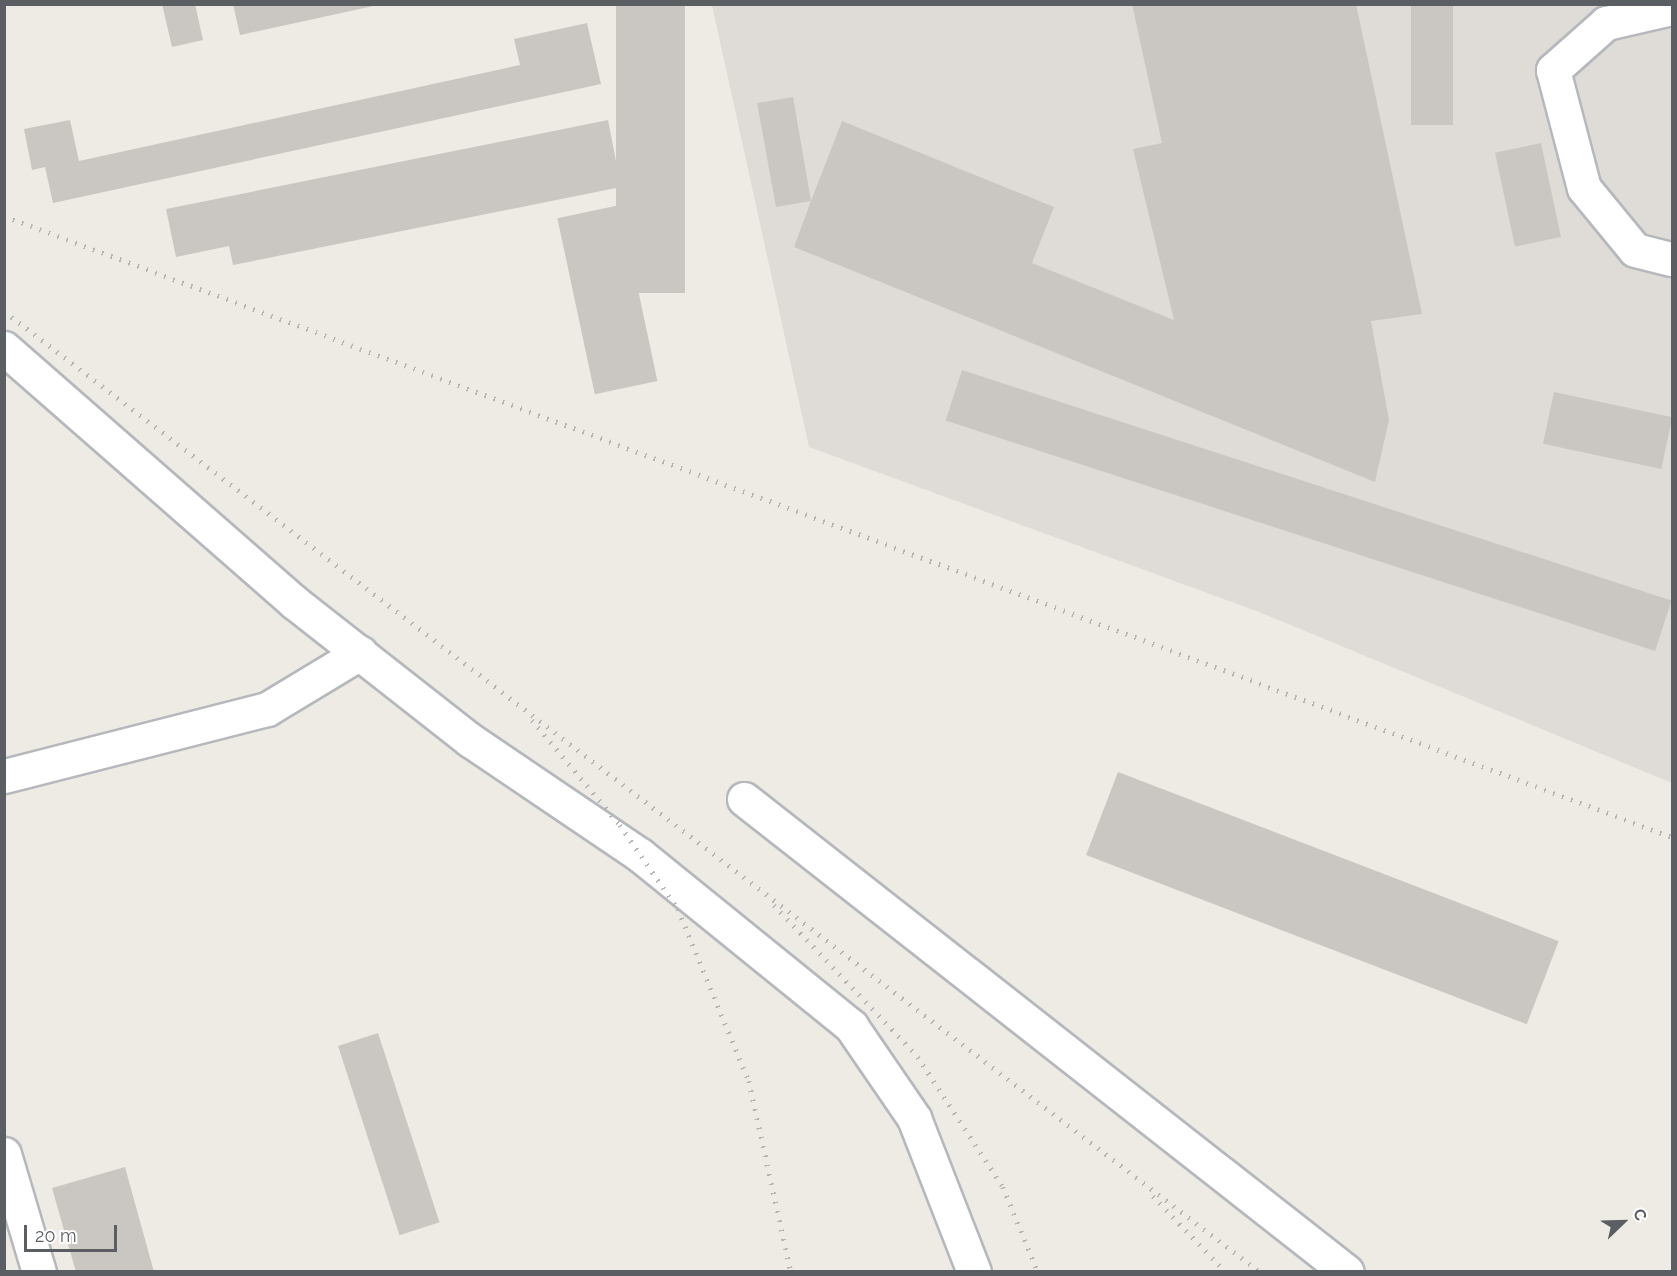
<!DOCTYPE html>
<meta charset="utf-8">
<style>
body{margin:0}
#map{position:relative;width:1677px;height:1276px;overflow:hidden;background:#edebe3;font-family:Raleway,sans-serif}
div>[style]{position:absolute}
.industrial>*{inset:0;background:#dfdcd7}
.building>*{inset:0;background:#cac7c2;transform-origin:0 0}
.roads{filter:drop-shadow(2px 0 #b5b8bc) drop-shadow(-2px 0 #b5b8bc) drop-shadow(0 2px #b5b8bc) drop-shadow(0 -2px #b5b8bc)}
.minor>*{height:33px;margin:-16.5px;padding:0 16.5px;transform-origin:16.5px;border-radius:16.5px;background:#fff}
.rail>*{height:4.5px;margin-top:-2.25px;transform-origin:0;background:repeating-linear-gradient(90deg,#b3b4b4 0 1.5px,transparent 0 9.5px)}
span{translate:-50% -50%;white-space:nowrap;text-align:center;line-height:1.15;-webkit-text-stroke:4.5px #fff;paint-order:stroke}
.frame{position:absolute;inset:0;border:6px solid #5b5f63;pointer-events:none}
.north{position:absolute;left:1593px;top:1192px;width:60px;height:60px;-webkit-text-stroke:4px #fff;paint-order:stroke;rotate:67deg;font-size:16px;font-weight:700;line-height:24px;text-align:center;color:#5b5f63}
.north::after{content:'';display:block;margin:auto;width:21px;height:27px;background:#5b5f63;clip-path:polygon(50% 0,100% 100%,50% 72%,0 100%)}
.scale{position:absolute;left:24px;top:1225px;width:93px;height:27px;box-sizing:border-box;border:3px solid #5b5f63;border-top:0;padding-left:8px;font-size:18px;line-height:21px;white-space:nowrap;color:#5b5f63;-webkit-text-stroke:4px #fff;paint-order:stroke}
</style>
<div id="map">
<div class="industrial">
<div style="clip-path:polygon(712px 5px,1672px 5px,1672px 783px,1259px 612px,809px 447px)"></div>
</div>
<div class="building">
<div style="clip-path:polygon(162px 4px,195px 4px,203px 40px,172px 47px)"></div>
<div style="clip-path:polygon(233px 4px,378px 4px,378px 5px,240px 35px)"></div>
<div style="left:616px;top:4px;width:69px;height:289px"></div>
<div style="clip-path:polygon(1132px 4px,1356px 4px,1422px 314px,1371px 321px,1389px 420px,1375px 482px,794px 247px,811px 201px,776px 207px,757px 103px,793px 97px,811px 201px,842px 121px,1054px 207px,1032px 263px,1174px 320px,1133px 149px,1162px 143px)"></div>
<div style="left:1411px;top:5px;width:42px;height:120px"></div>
<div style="clip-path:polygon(587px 23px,601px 84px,53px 203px,45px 167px,32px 170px,24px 129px,70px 120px,79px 161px,520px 65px,514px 39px)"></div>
<div style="clip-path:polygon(608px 120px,621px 187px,233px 265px,229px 246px,176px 257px,166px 209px)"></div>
<div style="left:1541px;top:143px;width:96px;height:47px;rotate:78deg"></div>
<div style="left:620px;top:205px;width:180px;height:64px;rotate:78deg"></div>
<div style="left:962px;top:370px;width:746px;height:53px;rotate:18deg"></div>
<div style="left:1554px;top:392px;width:121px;height:53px;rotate:12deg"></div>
<div style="left:1118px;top:772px;width:472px;height:89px;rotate:21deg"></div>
<div style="left:378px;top:1033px;width:199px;height:42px;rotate:72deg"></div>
<div style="clip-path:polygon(125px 1167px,154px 1272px,76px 1272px,52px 1188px)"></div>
</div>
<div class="roads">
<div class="minor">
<div style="left:1672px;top:8px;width:68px;rotate:167.2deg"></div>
<div style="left:1606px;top:23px;width:71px;rotate:138.4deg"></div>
<div style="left:1553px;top:70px;width:122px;rotate:75.3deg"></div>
<div style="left:1584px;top:188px;width:80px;rotate:50.6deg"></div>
<div style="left:1635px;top:250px;width:38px;rotate:14deg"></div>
<div style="left:4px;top:348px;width:386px;rotate:41.2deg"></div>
<div style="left:294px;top:602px;width:224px;rotate:38.1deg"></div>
<div style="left:470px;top:740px;width:205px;rotate:34.1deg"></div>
<div style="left:640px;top:855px;width:272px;rotate:39deg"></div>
<div style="left:851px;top:1026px;width:112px;rotate:55.6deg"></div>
<div style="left:914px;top:1118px;width:165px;rotate:68.7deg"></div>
<div style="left:4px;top:776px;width:271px;rotate:-14.3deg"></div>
<div style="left:267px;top:709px;width:109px;rotate:-31.1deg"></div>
<div style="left:744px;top:799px;width:766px;rotate:38.11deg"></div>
<div style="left:4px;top:1154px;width:123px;rotate:73.5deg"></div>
</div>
</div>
<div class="rail">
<div style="left:4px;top:216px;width:1780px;rotate:20.42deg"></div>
<div style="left:4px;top:311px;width:1581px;rotate:37.42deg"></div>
<div style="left:532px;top:720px;width:137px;rotate:50deg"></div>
<div style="left:620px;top:825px;width:102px;rotate:55.4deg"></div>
<div style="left:678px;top:909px;width:186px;rotate:67.6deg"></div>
<div style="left:749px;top:1081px;width:196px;rotate:77.6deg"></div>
<div style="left:774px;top:905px;width:209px;rotate:46.5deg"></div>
<div style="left:918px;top:1057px;width:155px;rotate:56.8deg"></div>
<div style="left:1003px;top:1187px;width:92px;rotate:67.6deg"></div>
<div style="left:1153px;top:1196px;width:105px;rotate:46.2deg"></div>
</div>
<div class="frame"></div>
<div class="north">С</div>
<div class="scale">20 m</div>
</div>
